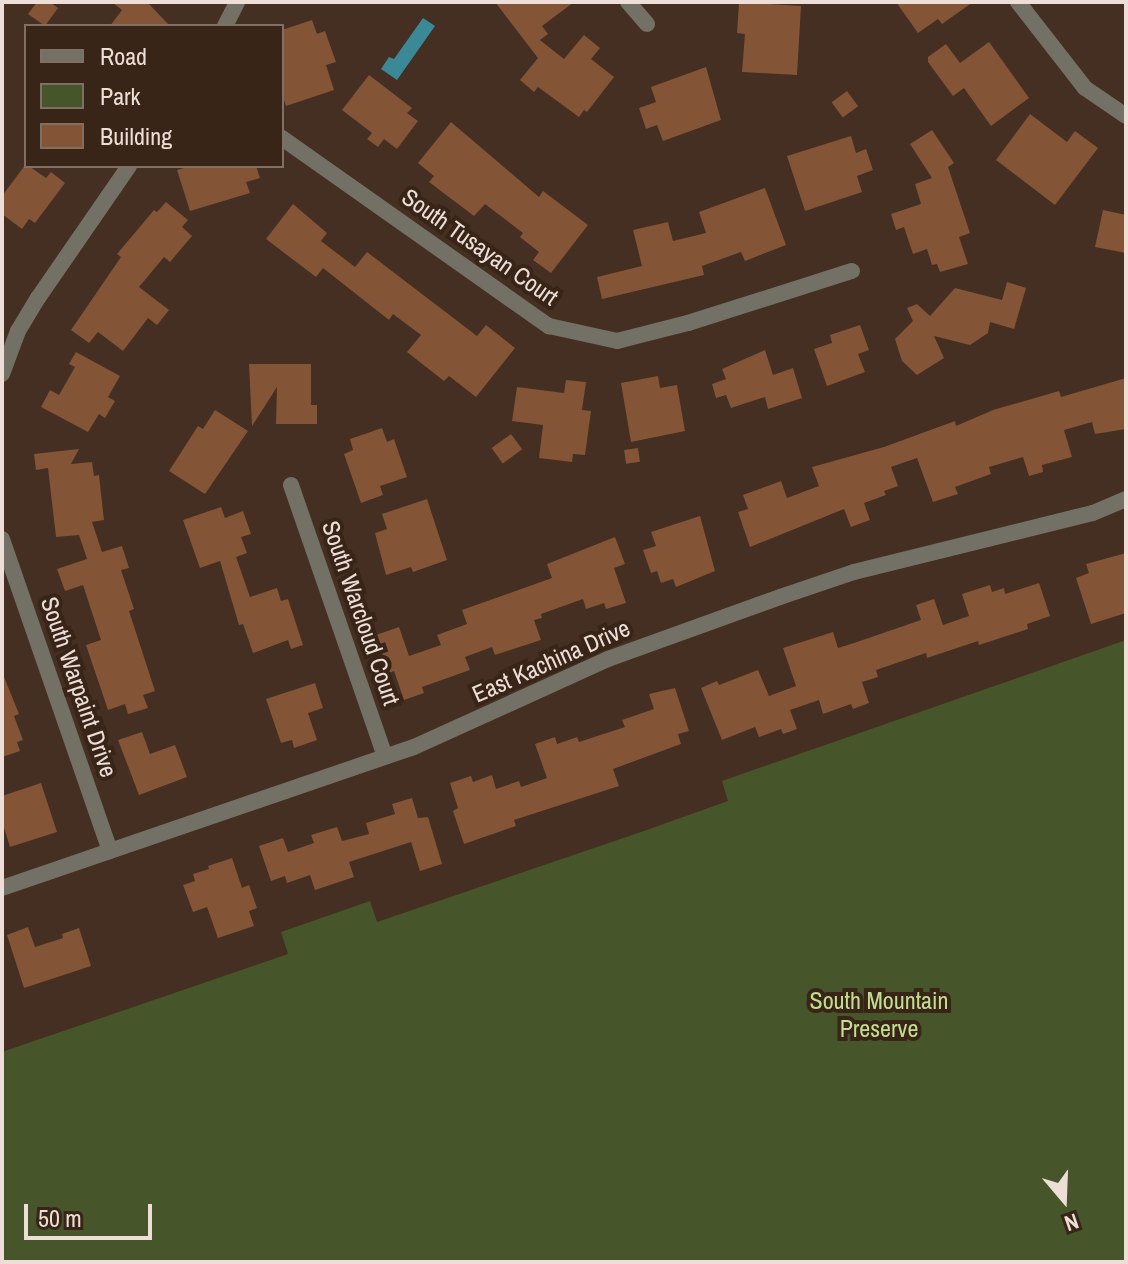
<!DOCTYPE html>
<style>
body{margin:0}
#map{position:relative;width:1128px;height:1264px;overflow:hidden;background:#442f22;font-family:"Archivo Narrow",sans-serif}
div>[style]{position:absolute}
.green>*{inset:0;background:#47552b}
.water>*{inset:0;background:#3b8896}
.building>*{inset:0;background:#835435;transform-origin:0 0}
.street>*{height:16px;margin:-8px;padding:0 8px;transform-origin:8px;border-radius:8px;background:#737166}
span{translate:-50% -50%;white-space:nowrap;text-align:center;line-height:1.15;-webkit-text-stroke:8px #392518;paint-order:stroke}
.street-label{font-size:24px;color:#eddfd7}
.park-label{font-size:24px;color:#c2de8f}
.frame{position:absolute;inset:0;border:4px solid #eddfd7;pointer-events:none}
.legend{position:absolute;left:24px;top:24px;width:260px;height:144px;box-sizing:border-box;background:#392518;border:2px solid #816f64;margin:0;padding:10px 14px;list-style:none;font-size:24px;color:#eddfd7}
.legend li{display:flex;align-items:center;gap:16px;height:40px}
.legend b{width:40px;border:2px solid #816f64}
.north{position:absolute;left:1024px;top:1160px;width:80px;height:80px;-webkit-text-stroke:6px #392518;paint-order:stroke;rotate:161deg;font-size:22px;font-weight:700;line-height:32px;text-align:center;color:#eddfd7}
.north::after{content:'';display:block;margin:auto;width:28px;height:36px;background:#eddfd7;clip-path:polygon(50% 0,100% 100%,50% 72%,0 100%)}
.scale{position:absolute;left:24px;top:1204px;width:128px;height:36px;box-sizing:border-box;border:4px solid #eddfd7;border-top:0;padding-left:10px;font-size:24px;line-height:28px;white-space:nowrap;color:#eddfd7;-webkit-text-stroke:6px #392518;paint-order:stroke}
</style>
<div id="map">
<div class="green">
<div style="clip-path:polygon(1126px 640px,1126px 1262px,2px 1262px,2px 1052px,288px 954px,281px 932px,370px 901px,377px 922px,641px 832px,728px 801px,722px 781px)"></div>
</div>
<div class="water">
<div style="clip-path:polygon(423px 18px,435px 26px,397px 80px,381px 69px,389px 57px,394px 59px)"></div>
</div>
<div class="building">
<div style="clip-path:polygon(37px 2px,50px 2px,58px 8px,45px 26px,28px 14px)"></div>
<div style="clip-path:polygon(112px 2px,147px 2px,170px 26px,110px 26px,122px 10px)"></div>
<div style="clip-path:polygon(495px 2px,574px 2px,542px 26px,548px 34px,540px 40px,564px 59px,584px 35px,600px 48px,591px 59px,614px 77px,587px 112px,584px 110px,579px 117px,538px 87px,534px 92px,520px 80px,538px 58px)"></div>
<div style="clip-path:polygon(739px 2px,801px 6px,797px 75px,742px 72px,745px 34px,737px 33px)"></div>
<div style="clip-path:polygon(896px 2px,973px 2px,942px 24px,938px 19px,918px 33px)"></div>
<div style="clip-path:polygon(312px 20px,317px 34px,325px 31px,336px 62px,326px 65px,334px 90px,286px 106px,282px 94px,282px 30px)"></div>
<div style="clip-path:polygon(989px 42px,1029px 98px,991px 126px,964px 88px,953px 96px,928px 62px,928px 57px,946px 44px,960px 63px)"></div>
<div style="clip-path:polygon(706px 67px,721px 120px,663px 141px,657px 125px,646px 129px,639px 108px,656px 102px,651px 87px)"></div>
<div style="clip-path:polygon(369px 75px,412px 108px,407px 113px,418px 121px,397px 149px,384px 139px,378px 147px,367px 139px,372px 133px,342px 110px)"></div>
<div style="left:847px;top:91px;width:19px;height:19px;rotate:54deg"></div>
<div style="clip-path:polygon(1030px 114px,1067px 142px,1075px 131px,1098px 148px,1055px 205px,996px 160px)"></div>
<div style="clip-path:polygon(451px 122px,539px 197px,543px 191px,588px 225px,551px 273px,533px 260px,539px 252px,520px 237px,523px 233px,485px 204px,474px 216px,429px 182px,434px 176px,418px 163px)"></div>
<div style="clip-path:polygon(932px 130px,954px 163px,948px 167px,970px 233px,959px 237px,968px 264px,940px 272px,937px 264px,932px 265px,927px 249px,913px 254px,904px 227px,896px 230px,891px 214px,921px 204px,915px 184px,932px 178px,910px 144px)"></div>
<div style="clip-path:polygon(851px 136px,856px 153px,866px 149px,873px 170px,857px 176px,862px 192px,805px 211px,787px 156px)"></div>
<div style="clip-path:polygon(26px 164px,46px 178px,51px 172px,65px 183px,35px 223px,29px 219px,22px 229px,2px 214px,2px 196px)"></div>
<div style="clip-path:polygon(191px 166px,256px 166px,260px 178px,246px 182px,250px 193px,190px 211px,177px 170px)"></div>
<div style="clip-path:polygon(765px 188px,786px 245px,745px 261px,741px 252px,702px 266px,704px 275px,602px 299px,597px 277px,642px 266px,633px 230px,668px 222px,673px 241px,706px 233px,699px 212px)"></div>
<div style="clip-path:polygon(166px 202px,188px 220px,182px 227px,192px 236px,170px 262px,164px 257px,139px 287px,169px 310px,157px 325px,148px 318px,123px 351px,98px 332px,89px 343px,71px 330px,121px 257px,117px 254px,154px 210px,157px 212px)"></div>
<div style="clip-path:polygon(293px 204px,327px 233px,321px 241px,355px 267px,367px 252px,477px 336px,486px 325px,515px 348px,476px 397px,449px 376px,444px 381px,407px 352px,421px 335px,393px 314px,389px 320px,323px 268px,316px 277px,266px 239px)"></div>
<div style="clip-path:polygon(1103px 210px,1126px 215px,1126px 253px,1095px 247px)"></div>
<div style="clip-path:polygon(1007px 282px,1026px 288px,1014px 329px,990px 322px,988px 333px,970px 345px,934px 336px,944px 358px,917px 375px,902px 361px,895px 339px,913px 321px,907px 308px,917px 304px,930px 316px,955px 288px,1002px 300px)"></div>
<div style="clip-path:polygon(860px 325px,869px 350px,858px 354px,865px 372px,827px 386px,814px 349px,832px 343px,830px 335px)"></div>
<div style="clip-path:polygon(765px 350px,773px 375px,793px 368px,802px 398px,768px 409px,765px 397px,731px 408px,726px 395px,716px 398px,712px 384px,726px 379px,722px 369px)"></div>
<div style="clip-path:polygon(76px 352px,120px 376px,108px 397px,115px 401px,105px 418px,99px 414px,88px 432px,41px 407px,50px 390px,59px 395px,75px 367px,69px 364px)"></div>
<div style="clip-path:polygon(249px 364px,311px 364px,311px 405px,317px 405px,317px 424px,276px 424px,277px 387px,252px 426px)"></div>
<div style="clip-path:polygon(658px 376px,660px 388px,677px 385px,685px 431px,631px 442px,621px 383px)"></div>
<div style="clip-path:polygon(1126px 378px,1126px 429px,1095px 434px,1092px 422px,1064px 430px,1072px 457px,1042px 465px,1043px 472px,1029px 476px,1023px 457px,989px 467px,991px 474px,955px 487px,958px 494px,933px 502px,917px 458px,891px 467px,898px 486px,884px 491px,886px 495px,864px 503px,870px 520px,851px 527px,844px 509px,750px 547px,738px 512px,748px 509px,743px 495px,781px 481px,787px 498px,819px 486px,812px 467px,884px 447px,955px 421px,956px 426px,993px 410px,1059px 391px,1061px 397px)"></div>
<div style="clip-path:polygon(566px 380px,586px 382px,582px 410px,591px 411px,585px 455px,573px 454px,572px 462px,539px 458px,543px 425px,512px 421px,517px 387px,564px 393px)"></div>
<div style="clip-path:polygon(215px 410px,248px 431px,205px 494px,169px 471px,198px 426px,203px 429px)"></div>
<div style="clip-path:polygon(382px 428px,387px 442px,394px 439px,407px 477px,380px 486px,383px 495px,361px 503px,344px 454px,353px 450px,350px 439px)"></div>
<div style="left:511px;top:434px;width:19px;height:24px;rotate:54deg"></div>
<div style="left:638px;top:448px;width:14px;height:14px;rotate:82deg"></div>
<div style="clip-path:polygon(79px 449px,71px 464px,92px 462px,94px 476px,99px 475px,104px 520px,92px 522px,102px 552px,122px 546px,129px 568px,121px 570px,134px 609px,129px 611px,155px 691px,143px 695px,148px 708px,128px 714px,125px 704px,108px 710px,86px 645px,101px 640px,83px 585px,65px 591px,57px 569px,87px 559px,79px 535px,56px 537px,48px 468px,36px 470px,34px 454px)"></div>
<div style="clip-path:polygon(427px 499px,447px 560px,413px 572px,411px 567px,386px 575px,375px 533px,387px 529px,382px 514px)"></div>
<div style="clip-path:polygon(221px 507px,225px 518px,243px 511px,251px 534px,241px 537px,247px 553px,236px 557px,250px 597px,277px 588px,281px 601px,288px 599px,303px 645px,291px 649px,288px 640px,253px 653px,243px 624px,239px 625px,220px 561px,200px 568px,183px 520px)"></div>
<div style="clip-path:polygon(700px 516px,715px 571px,676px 587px,673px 579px,661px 583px,657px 571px,651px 573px,643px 550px,656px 546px,651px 532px)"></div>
<div style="clip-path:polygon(615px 537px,625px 564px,614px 568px,626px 603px,606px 609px,604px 603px,586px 609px,583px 599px,541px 614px,542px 618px,534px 620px,541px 640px,495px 655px,492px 647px,465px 657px,470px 670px,422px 687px,424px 693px,404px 700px,394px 671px,389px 673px,376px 635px,399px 627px,409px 656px,441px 645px,437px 635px,467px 624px,462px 610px,552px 578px,547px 564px)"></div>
<div style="clip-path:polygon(1126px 553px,1126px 613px,1091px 624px,1076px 578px,1089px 573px,1086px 564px)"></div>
<div style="clip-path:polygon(1039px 583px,1050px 616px,1027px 624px,1028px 629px,979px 645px,978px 641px,927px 658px,926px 653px,876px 670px,878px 677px,862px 682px,869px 703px,853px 709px,851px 704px,823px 714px,819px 700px,790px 710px,797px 729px,783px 734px,781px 729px,759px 737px,755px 727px,722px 740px,701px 688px,717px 681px,719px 685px,758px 670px,769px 696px,796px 686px,783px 648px,833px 632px,838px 648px,854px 643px,921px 620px,916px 605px,934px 599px,943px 625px,969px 616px,962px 594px,990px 585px,992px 592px,1004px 588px,1005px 594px)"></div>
<div style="clip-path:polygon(2px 672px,19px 714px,14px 716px,23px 740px,17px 742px,20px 751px,2px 757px)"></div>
<div style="clip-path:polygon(315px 683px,323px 708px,308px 713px,317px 740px,294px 748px,292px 740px,281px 743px,266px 699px)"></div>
<div style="clip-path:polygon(675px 688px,689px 731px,678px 734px,681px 744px,613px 769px,619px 786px,514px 820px,516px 826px,464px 844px,453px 811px,458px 808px,450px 783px,471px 776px,473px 782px,492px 775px,496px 789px,519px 781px,521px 787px,547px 778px,535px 744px,555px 737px,557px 744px,577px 737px,579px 742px,625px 727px,622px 720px,654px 709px,649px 694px)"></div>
<div style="clip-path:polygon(142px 732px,150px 754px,175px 745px,187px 777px,139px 795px,118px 740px)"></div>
<div style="clip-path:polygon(41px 783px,57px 832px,10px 847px,2px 821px,2px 796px)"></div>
<div style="clip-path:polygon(412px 798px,418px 818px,428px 817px,442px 864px,420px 871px,411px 842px,349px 862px,354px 877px,315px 890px,310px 875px,287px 883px,285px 876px,271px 881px,259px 846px,283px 838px,288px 852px,314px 843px,311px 835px,337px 827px,342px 841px,369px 834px,366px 823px,395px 814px,392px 804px)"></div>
<div style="clip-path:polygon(232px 858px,242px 888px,249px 885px,257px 908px,249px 911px,254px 926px,218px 938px,207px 907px,193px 912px,183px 885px,195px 881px,193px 874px,209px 869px,208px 866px)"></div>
<div style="clip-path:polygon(28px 927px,35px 947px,63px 938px,62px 934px,79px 928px,91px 966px,24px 988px,7px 935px)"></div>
</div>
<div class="street">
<div style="left:628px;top:2px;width:29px;rotate:49deg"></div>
<div style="left:1018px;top:2px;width:109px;rotate:52.1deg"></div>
<div style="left:1085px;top:88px;width:50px;rotate:34.3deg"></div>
<div style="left:225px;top:26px;width:27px;rotate:-63deg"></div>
<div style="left:282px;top:138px;width:327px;rotate:35.2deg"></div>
<div style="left:549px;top:326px;width:70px;rotate:12.4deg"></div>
<div style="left:617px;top:341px;width:73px;rotate:-14.2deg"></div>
<div style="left:688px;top:323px;width:172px;rotate:-17.6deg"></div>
<div style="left:2px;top:374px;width:46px;rotate:-69.6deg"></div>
<div style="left:18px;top:331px;width:39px;rotate:-59deg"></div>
<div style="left:38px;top:298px;width:160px;rotate:-55.4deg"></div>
<div style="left:291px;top:485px;width:287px;rotate:70.9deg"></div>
<div style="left:2px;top:539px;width:330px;rotate:70.9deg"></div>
<div style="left:2px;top:888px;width:435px;rotate:-18.9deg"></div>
<div style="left:414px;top:747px;width:213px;rotate:-24.4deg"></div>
<div style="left:608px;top:659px;width:183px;rotate:-19.8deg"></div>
<div style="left:780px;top:597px;width:78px;rotate:-18.7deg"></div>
<div style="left:854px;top:572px;width:246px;rotate:-13.9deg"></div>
<div style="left:1093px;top:513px;width:36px;rotate:-23deg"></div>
</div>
<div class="street-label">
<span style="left:480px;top:247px;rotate:35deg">South Tusayan Court</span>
<span style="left:361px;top:613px;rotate:71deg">South Warcloud Court</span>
<span style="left:551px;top:661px;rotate:-24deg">East Kachina Drive</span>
<span style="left:79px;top:687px;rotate:71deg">South Warpaint Drive</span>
</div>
<div class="park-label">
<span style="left:879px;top:1015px">South Mountain<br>Preserve</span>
</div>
<div class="frame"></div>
<ul class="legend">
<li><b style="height:10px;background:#737166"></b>Road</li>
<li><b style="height:22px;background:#47552b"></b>Park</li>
<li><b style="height:22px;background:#835435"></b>Building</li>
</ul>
<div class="north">N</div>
<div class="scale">50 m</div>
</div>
